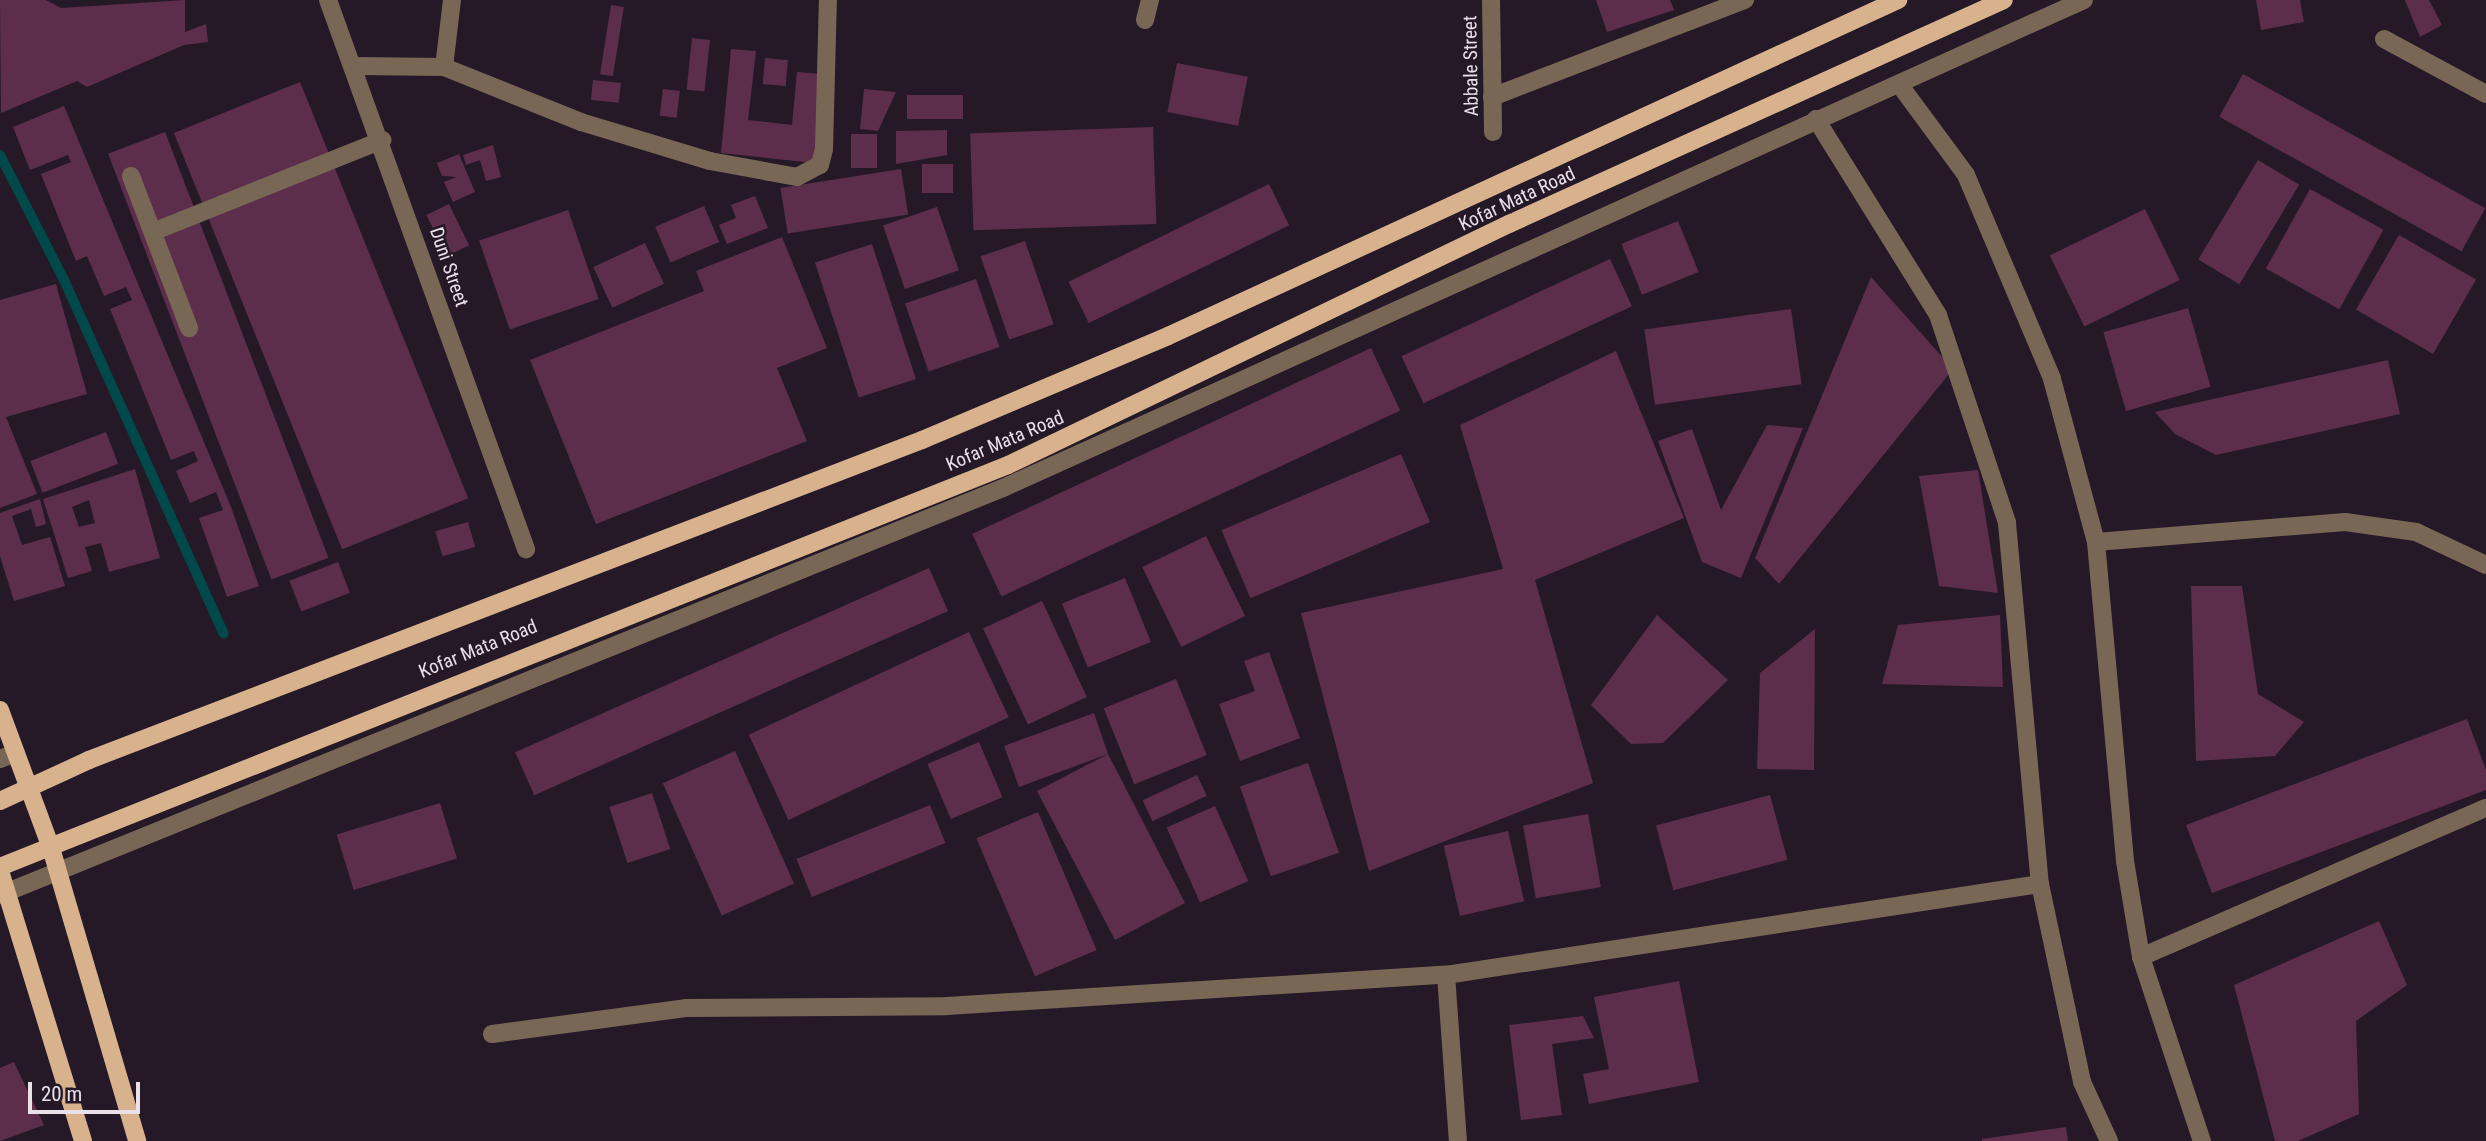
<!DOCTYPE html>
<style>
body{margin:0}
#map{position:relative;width:2486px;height:1141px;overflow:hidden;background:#251927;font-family:"Roboto Condensed",sans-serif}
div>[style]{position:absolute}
.stream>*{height:10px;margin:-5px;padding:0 5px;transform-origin:5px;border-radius:5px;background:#00494a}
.building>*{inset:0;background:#5c2e4c;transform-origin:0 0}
.minor>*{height:18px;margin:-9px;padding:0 9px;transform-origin:9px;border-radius:9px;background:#796756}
.major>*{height:18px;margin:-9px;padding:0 9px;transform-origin:9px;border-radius:9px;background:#d8b18d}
span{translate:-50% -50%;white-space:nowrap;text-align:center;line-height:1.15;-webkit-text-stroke:5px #251927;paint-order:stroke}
.street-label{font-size:19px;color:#e9e0ea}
.scale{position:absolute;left:28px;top:1082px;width:112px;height:32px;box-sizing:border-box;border:4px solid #e9e0ea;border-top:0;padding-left:9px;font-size:21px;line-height:24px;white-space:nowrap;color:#e9e0ea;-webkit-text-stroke:5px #251927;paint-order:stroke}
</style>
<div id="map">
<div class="stream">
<div style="left:0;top:155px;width:140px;rotate:62.9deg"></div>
<div style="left:64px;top:280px;width:388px;rotate:65.7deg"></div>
</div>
<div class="building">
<div style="clip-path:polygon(0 0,46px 0,61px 8px,185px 0,185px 32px,206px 24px,208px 42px,184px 45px,87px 87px,77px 81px,1px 113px)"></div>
<div style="clip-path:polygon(1596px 0,1670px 0,1674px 10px,1607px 32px)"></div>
<div style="clip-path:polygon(2256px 0,2300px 0,2304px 22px,2261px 30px)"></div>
<div style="clip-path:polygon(2405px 0,2429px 0,2442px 25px,2420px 37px)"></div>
<div style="left:611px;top:5px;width:13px;height:70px;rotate:9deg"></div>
<div style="left:692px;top:38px;width:18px;height:52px;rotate:6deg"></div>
<div style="clip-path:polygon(731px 49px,756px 51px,748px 120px,792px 125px,797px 72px,823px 74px,814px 163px,721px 153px)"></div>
<div style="left:765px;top:58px;width:23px;height:26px;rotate:5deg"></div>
<div style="left:1177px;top:63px;width:72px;height:50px;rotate:11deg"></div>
<div style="left:2243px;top:74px;width:277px;height:49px;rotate:29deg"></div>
<div style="left:593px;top:80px;width:28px;height:20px;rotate:6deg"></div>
<div style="left:300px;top:82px;width:449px;height:136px;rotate:68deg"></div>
<div style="left:663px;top:89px;width:17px;height:27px;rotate:7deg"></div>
<div style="clip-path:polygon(864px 89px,896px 92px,878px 131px,860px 129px)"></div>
<div style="left:963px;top:95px;width:24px;height:56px;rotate:90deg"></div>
<div style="clip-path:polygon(64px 106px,231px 507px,259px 586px,227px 597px,199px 518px,223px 510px,216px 492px,190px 503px,176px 471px,198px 461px,194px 451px,171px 460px,110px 309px,132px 300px,126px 287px,104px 296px,87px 256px,76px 261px,41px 174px,71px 162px,68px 155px,30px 170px,13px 127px)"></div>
<div style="left:1153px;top:127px;width:97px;height:183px;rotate:88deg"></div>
<div style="clip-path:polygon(947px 130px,947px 155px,896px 164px,896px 131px)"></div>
<div style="left:165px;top:132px;width:456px;height:61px;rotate:69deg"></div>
<div style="left:851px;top:134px;width:26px;height:34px"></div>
<div style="clip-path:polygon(493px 145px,501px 177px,486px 181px,480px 160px,466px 165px,463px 155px)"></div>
<div style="clip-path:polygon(459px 154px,475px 192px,453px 202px,444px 182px,457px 177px,442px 176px,437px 163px)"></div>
<div style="left:2258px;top:160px;width:48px;height:116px;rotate:31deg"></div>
<div style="left:953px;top:164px;width:29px;height:31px;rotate:90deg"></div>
<div style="left:901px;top:169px;width:46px;height:122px;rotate:81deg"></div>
<div style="left:1269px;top:184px;width:46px;height:223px;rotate:64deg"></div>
<div style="left:2310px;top:189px;width:84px;height:91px;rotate:29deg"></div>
<div style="clip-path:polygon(755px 196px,768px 228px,727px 244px,719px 225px,736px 218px,731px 205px)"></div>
<div style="left:449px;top:204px;width:46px;height:25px;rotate:64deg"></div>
<div style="left:704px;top:206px;width:39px;height:53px;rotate:67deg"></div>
<div style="left:937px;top:207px;width:67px;height:57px;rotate:71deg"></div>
<div style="left:2145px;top:209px;width:79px;height:106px;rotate:64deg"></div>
<div style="left:568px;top:210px;width:94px;height:94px;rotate:71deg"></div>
<div style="left:1678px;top:221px;width:55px;height:61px;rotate:68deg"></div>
<div style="left:2399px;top:235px;width:89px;height:86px;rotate:30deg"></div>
<div style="clip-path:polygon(782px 237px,827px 348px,777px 368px,807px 441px,596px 524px,530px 360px,704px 291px,696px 271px)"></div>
<div style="left:1025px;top:241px;width:88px;height:47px;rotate:71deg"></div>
<div style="left:645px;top:243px;width:45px;height:57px;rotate:65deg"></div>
<div style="left:872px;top:244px;width:142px;height:60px;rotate:72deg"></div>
<div style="left:1610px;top:259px;width:52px;height:230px;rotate:65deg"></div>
<div style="clip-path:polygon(1871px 277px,1953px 369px,1779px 584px,1755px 558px)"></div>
<div style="left:976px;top:279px;width:72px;height:75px;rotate:71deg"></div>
<div style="clip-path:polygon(56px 284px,87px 394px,6px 417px,37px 494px,0 508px,0 300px)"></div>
<div style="left:2188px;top:308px;width:82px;height:88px;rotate:74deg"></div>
<div style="left:1791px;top:309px;width:76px;height:148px;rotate:82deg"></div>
<div style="left:1371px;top:348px;width:69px;height:440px;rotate:65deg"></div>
<div style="clip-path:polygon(1616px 351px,1684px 518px,1535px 580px,1593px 783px,1369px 871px,1301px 613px,1503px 569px,1460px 425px)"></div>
<div style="clip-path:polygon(2388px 360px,2400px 414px,2216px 455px,2175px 434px,2155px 412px)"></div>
<div style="clip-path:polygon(1767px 425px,1803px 428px,1741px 578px,1702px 562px,1658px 441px,1692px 429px,1721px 510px)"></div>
<div style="left:106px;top:432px;width:34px;height:81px;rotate:69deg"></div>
<div style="left:1401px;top:454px;width:74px;height:195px;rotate:67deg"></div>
<div style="clip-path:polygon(evenodd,135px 469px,160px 558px,109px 572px,101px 543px,85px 547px,92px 571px,68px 578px,43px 499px,135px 469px,89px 500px,95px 523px,79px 527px,72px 507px,89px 500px)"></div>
<div style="clip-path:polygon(1978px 470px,1998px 593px,1939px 586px,1919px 476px)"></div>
<div style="clip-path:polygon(40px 499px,46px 524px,36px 527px,31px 509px,12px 516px,22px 545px,50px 537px,65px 586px,14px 601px,0 556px,0 513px)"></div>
<div style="left:468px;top:522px;width:26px;height:34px;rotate:74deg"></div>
<div style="left:1206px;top:536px;width:89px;height:71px;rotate:64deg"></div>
<div style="left:338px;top:562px;width:33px;height:52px;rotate:69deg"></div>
<div style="left:929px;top:568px;width:47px;height:453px;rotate:66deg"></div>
<div style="left:1125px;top:578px;width:69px;height:68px;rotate:68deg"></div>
<div style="clip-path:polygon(2191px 586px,2242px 586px,2258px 694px,2304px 722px,2275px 756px,2196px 761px)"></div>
<div style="left:1042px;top:601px;width:106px;height:65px;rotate:65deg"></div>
<div style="clip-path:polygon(1657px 615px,1728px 680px,1663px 743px,1631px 744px,1591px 705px)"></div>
<div style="clip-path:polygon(2000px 615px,2003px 687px,1882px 684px,1898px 625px)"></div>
<div style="clip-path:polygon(1815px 629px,1814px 770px,1757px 769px,1760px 673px)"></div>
<div style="left:969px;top:632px;width:94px;height:243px;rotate:65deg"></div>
<div style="clip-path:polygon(1269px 652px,1300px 738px,1240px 761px,1219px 704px,1255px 691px,1244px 661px)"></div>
<div style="left:1176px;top:679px;width:82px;height:78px;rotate:68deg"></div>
<div style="clip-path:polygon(1094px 713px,1108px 754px,1185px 903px,1115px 940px,1037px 791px,1108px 754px,1019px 787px,1004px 746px)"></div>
<div style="clip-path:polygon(2467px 719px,2486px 770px,2486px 790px,2212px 893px,2186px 825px)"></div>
<div style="left:979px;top:742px;width:60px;height:56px;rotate:67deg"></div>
<div style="left:735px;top:751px;width:145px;height:79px;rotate:66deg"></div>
<div style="left:1308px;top:763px;width:95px;height:72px;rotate:71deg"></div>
<div style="left:1197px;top:775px;width:23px;height:60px;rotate:65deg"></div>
<div style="left:652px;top:793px;width:59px;height:45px;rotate:72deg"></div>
<div style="left:1770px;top:795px;width:67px;height:118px;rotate:75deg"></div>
<div style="left:440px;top:803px;width:58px;height:108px;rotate:73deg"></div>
<div style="left:930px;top:805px;width:41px;height:144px;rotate:68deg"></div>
<div style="left:1215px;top:806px;width:82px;height:53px;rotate:66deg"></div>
<div style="left:1038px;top:812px;width:150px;height:67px;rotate:67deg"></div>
<div style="left:1588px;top:814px;width:74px;height:66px;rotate:80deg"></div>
<div style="left:1508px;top:831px;width:72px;height:66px;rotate:77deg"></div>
<div style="clip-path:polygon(2379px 921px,2407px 985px,2356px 1021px,2359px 1114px,2298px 1141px,2275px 1141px,2234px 985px)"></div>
<div style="clip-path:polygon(1679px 981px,1699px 1082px,1589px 1104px,1583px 1074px,1609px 1069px,1594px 997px)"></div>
<div style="clip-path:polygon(1583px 1016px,1594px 1038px,1552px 1044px,1562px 1115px,1521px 1120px,1509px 1025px)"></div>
<div style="clip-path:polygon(14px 1062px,44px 1125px,0 1141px,0 1068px)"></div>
<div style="clip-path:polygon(2066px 1127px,2068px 1141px,1982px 1141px,1982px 1139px)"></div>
</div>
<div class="minor">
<div style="left:328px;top:0;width:584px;rotate:70.17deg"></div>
<div style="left:1491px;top:0;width:132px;rotate:89.1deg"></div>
<div style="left:1145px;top:20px;width:21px;rotate:-76deg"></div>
<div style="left:2384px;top:39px;width:116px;rotate:28.3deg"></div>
<div style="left:356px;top:66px;width:88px;rotate:0.7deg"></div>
<div style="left:444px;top:67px;width:148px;rotate:21.9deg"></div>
<div style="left:581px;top:122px;width:135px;rotate:16.8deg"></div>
<div style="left:710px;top:161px;width:88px;rotate:10.4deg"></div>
<div style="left:797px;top:177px;width:26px;rotate:-28deg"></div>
<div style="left:820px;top:165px;width:16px;rotate:-76deg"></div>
<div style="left:824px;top:149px;width:149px;rotate:-88.5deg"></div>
<div style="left:444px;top:67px;width:67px;rotate:-83.2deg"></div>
<div style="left:1899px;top:84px;width:113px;rotate:53.6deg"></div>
<div style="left:1966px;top:175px;width:221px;rotate:67.1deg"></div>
<div style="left:2052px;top:379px;width:169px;rotate:74.9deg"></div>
<div style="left:2096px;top:542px;width:320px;rotate:84.8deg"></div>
<div style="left:2125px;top:861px;width:97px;rotate:80.5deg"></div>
<div style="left:2141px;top:957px;width:194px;rotate:71.7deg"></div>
<div style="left:1492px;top:97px;width:271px;rotate:-21deg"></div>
<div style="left:1816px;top:119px;width:231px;rotate:58.1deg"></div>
<div style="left:1938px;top:315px;width:219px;rotate:71.6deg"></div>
<div style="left:2007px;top:523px;width:363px;rotate:84.8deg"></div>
<div style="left:2040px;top:884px;width:202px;rotate:78deg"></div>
<div style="left:2082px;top:1082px;width:65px;rotate:65.4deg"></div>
<div style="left:131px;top:176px;width:163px;rotate:69.1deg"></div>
<div style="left:155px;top:231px;width:245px;rotate:-21.8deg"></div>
<div style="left:2096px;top:542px;width:250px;rotate:-4.6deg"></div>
<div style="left:2345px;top:522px;width:72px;rotate:8deg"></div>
<div style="left:2416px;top:532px;width:77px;rotate:25.2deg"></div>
<div style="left:0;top:759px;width:17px;rotate:-21deg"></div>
<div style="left:0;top:895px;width:1082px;rotate:-22.09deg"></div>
<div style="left:1003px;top:488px;width:1186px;rotate:-24.3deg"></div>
<div style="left:2141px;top:957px;width:376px;rotate:-23.4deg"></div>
<div style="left:1446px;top:975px;width:166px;rotate:85.9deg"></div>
<div style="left:492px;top:1034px;width:197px;rotate:-7.6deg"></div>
<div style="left:687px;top:1008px;width:260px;rotate:-0.4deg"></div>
<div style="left:947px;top:1006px;width:500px;rotate:-3.6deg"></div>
<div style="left:1446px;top:975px;width:601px;rotate:-8.71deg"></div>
</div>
<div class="major">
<div style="left:0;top:710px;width:147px;rotate:69.7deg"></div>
<div style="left:51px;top:848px;width:305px;rotate:73.6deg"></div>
<div style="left:0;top:801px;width:98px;rotate:-24.7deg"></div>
<div style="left:89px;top:760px;width:892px;rotate:-21.01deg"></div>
<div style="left:922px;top:440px;width:267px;rotate:-22.9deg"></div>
<div style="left:1168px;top:336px;width:804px;rotate:-24.72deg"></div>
<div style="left:0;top:867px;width:1085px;rotate:-21.74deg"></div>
<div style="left:1008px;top:465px;width:556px;rotate:-25.69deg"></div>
<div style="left:1509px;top:224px;width:543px;rotate:-24.35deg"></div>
<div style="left:0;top:871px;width:282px;rotate:72.9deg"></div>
</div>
<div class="street-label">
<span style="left:1471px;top:66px;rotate:-91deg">Abbale Street</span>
<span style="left:1517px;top:199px;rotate:-25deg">Kofar Mata Road</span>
<span style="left:449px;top:267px;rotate:71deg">Duni Street</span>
<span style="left:1005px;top:441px;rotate:-23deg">Kofar Mata Road</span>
<span style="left:478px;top:649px;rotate:-22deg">Kofar Mata Road</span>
</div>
<div class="scale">20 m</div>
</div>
